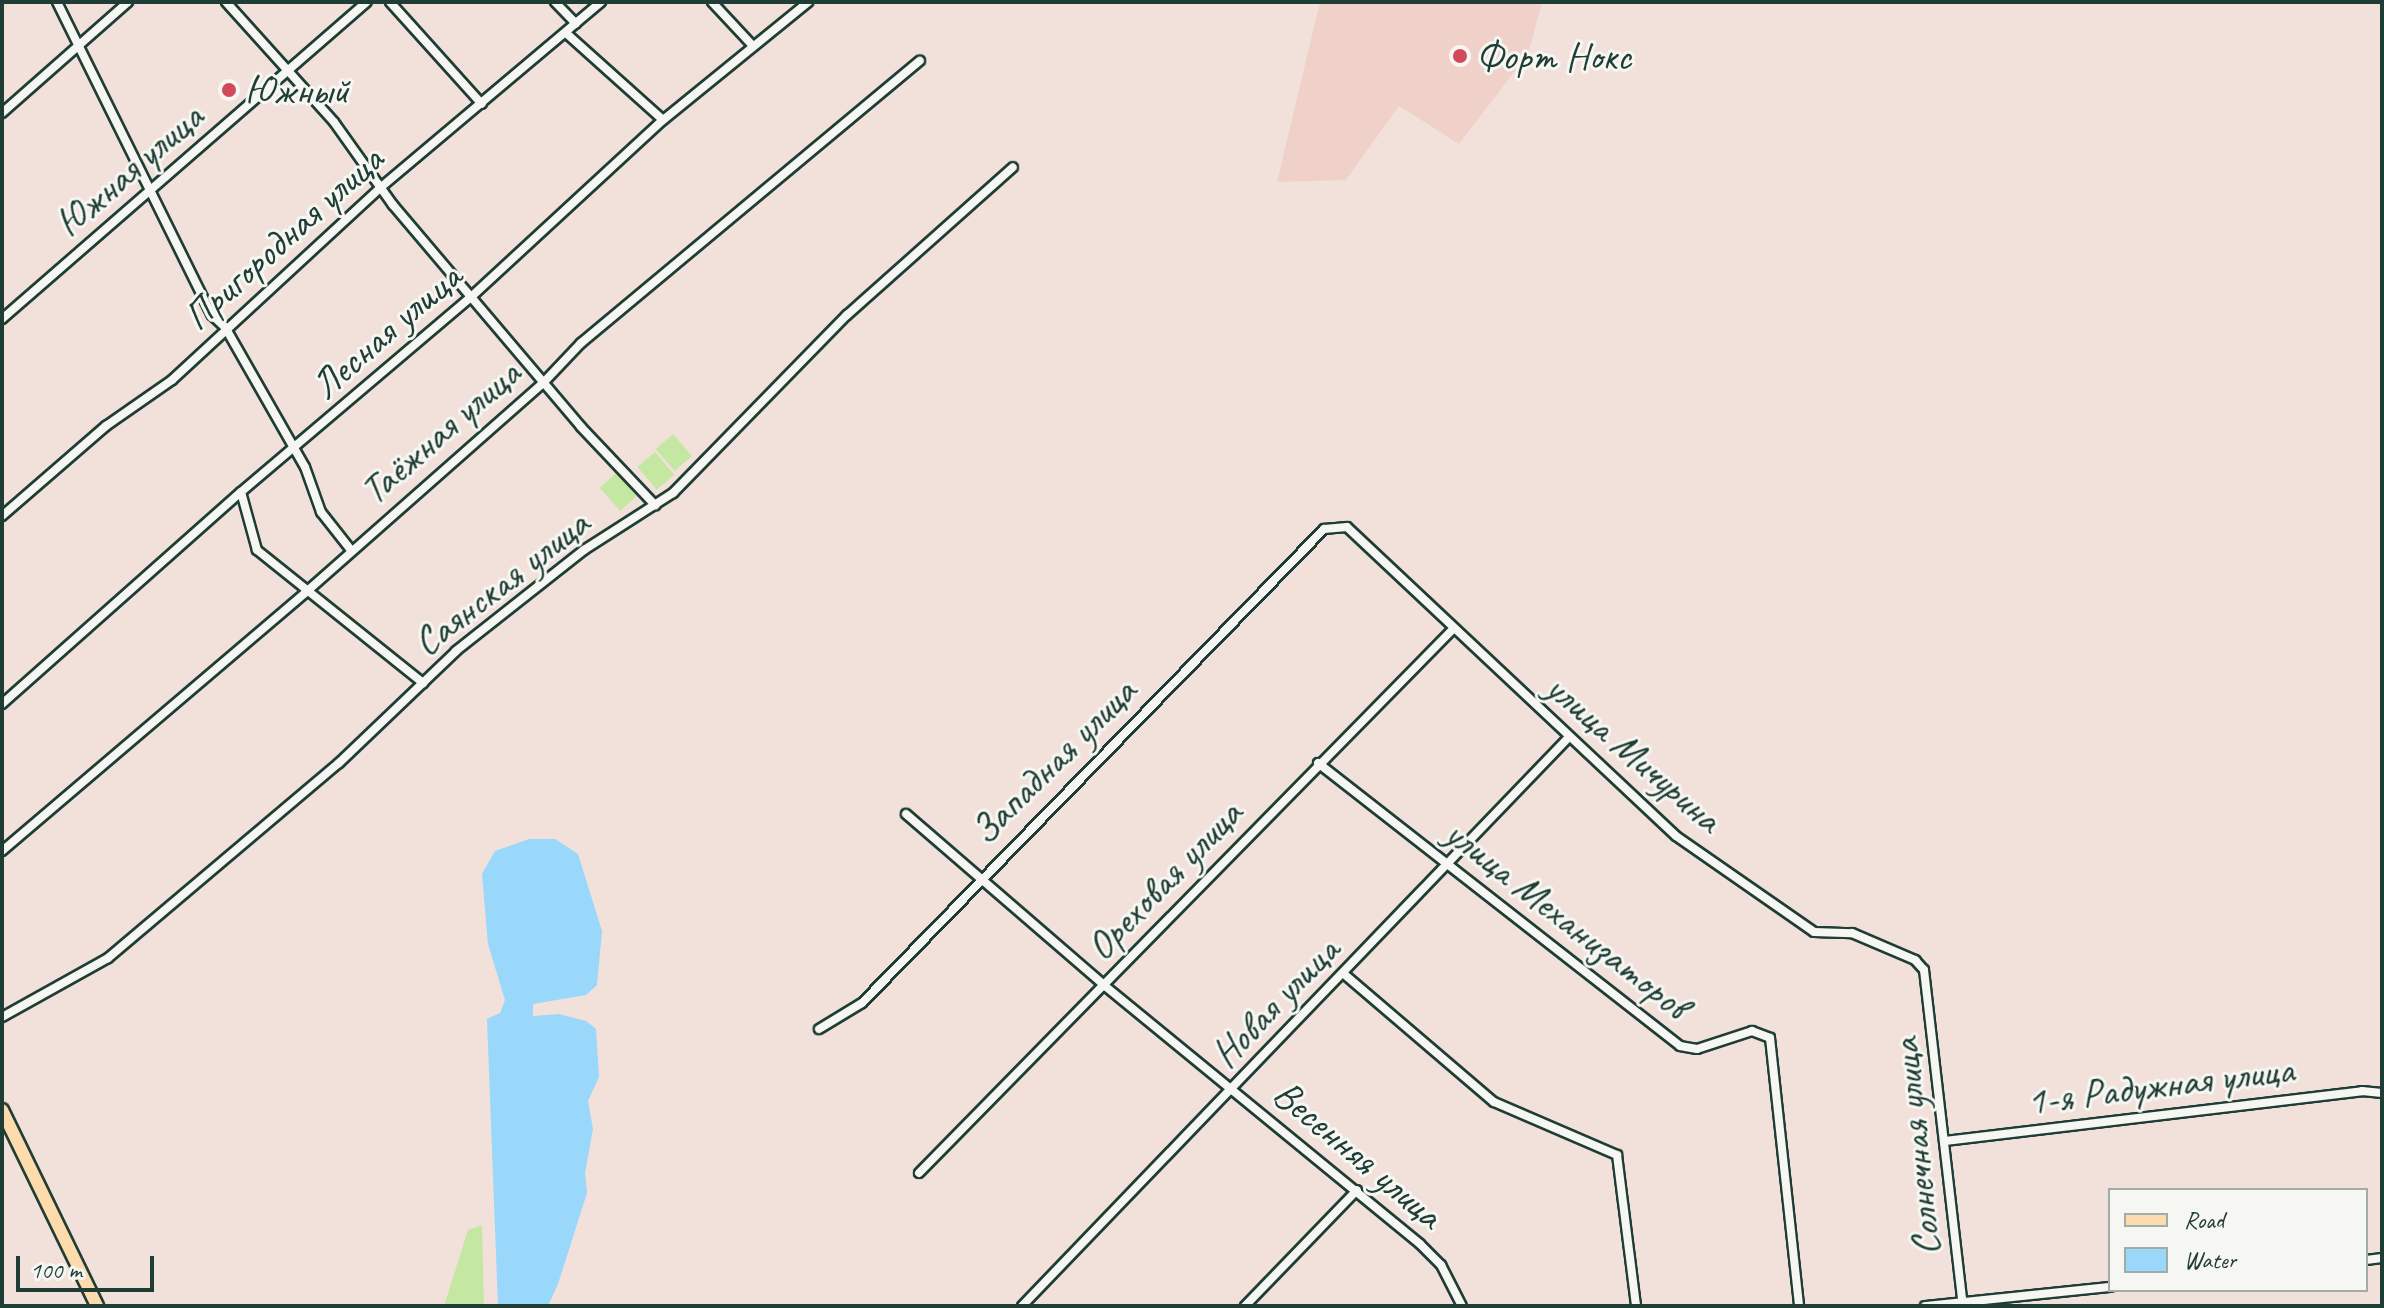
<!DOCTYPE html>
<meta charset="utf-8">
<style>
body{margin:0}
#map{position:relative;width:2384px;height:1308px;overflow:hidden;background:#f2e0da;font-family:Caveat,sans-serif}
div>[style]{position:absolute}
.built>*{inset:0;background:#efd1c9}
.green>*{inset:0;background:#c4e8a2;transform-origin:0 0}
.water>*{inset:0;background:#99d7fb}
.roads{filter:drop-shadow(2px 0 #1f3d34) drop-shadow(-2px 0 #1f3d34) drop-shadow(0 2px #1f3d34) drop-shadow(0 -2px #1f3d34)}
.minor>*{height:8px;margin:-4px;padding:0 4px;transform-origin:4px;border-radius:4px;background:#f6f6f2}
.primary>*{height:12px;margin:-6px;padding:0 6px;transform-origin:6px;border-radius:6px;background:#fedbac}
.dots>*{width:22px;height:22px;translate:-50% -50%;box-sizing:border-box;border:4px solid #f6f6f2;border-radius:50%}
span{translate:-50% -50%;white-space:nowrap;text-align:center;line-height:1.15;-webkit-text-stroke:6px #f6f6f2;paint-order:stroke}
.poi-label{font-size:40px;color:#1f3d34}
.left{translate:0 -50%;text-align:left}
.street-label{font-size:40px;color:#1f3d34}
.frame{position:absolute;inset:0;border:4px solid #1f3d34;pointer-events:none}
.legend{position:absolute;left:2108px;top:1188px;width:260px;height:104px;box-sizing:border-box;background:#f6f6f2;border:2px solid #a0aca6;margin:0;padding:10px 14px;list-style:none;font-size:24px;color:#1f3d34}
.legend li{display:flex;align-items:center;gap:16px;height:40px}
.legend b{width:40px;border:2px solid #a0aca6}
.scale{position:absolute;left:16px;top:1256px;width:138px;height:36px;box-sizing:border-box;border:4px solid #1f3d34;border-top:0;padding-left:10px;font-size:24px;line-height:28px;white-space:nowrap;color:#1f3d34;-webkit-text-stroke:6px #f6f6f2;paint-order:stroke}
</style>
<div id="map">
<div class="built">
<div style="clip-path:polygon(1320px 2px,1542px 2px,1528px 54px,1459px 144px,1399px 106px,1346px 180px,1277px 182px)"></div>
</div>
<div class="green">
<div style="left:673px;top:434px;width:29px;height:23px;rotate:49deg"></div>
<div style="left:655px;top:452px;width:30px;height:23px;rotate:50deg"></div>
<div style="left:616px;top:473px;width:31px;height:22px;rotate:48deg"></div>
<div style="clip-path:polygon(482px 1225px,484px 1306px,444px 1306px,468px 1230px)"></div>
</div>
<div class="water">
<div style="clip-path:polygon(529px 839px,555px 839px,578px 854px,602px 931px,597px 985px,586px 995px,533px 1004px,533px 1016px,559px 1014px,586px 1021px,596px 1029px,599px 1077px,588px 1101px,593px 1129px,585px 1173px,587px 1193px,558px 1284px,548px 1306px,498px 1306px,487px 1019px,500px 1013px,505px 1000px,488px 944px,482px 874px,495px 851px)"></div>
</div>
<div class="roads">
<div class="minor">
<div style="left:57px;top:2px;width:349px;rotate:63.7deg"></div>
<div style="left:212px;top:315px;width:18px;rotate:43deg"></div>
<div style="left:225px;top:327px;width:161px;rotate:60.3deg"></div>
<div style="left:305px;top:467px;width:48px;rotate:70.4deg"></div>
<div style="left:321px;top:512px;width:48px;rotate:51.7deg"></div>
<div style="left:226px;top:2px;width:161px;rotate:48deg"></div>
<div style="left:334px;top:122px;width:102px;rotate:54.6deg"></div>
<div style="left:393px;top:205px;width:291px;rotate:49.7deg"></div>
<div style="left:581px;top:427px;width:108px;rotate:46.5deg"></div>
<div style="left:390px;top:2px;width:137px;rotate:48deg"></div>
<div style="left:555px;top:2px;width:30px;rotate:46deg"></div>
<div style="left:712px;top:2px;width:60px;rotate:47deg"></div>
<div style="left:566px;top:33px;width:130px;rotate:41.9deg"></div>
<div style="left:2px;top:113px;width:168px;rotate:-41.4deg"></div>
<div style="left:2px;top:319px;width:483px;rotate:-41deg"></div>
<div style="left:241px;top:492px;width:60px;rotate:74.6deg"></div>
<div style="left:257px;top:550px;width:213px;rotate:38.7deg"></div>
<div style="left:2px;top:516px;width:138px;rotate:-40.9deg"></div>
<div style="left:106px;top:426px;width:80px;rotate:-34.9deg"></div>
<div style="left:172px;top:380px;width:283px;rotate:-42.7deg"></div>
<div style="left:380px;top:188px;width:289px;rotate:-40.1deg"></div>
<div style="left:2px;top:704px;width:319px;rotate:-41.6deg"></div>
<div style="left:241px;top:492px;width:302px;rotate:-40.3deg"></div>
<div style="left:471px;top:297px;width:261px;rotate:-42.7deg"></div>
<div style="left:663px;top:120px;width:187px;rotate:-39.1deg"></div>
<div style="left:1318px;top:763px;width:459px;rotate:38deg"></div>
<div style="left:1680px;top:1046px;width:17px;rotate:10deg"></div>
<div style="left:1697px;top:1049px;width:58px;rotate:-18.1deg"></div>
<div style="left:1752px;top:1031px;width:19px;rotate:21deg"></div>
<div style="left:1770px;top:1038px;width:270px;rotate:83.8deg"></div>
<div style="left:906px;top:814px;width:263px;rotate:40.8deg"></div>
<div style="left:1105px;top:986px;width:407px;rotate:39.3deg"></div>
<div style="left:1420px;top:1244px;width:30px;rotate:45deg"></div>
<div style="left:1441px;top:1265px;width:46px;rotate:62.9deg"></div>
<div style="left:2px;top:851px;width:398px;rotate:-40.4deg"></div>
<div style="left:305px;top:593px;width:317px;rotate:-41.4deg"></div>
<div style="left:543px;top:383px;width:55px;rotate:-46.5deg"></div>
<div style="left:581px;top:343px;width:441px;rotate:-39.8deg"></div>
<div style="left:1344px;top:974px;width:197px;rotate:40.5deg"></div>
<div style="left:1494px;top:1102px;width:134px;rotate:23.3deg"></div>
<div style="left:1617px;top:1155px;width:152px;rotate:82.8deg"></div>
<div style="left:2px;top:1017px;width:121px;rotate:-29.1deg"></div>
<div style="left:108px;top:958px;width:302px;rotate:-40.2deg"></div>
<div style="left:339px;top:763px;width:162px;rotate:-43.7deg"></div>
<div style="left:456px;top:651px;width:163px;rotate:-38.3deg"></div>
<div style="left:584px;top:550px;width:106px;rotate:-32.6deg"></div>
<div style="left:673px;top:493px;width:249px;rotate:-45.7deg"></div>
<div style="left:847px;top:315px;width:222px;rotate:-41.7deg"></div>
<div style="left:819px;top:1029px;width:50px;rotate:-31.2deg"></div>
<div style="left:862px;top:1003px;width:662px;rotate:-45.73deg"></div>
<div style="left:1324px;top:529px;width:23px;rotate:-5deg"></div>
<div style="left:1347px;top:527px;width:451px;rotate:43.2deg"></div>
<div style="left:1676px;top:836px;width:168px;rotate:34.8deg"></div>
<div style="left:1814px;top:932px;width:38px;rotate:2deg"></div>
<div style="left:1852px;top:933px;width:69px;rotate:23.2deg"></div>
<div style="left:1915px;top:960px;width:13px;rotate:48deg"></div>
<div style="left:1924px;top:970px;width:338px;rotate:83.4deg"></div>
<div style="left:1945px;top:1141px;width:420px;rotate:-6.8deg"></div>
<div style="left:2362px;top:1091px;width:20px;rotate:6deg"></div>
<div style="left:919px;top:1173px;width:762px;rotate:-45.53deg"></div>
<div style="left:2366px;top:1260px;width:16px;rotate:-7deg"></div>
<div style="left:1022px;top:1306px;width:789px;rotate:-46.13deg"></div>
<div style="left:1245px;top:1306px;width:161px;rotate:-46deg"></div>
<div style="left:1925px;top:1306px;width:186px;rotate:-5.9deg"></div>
</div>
<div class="primary">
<div style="left:2px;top:1110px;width:218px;rotate:64.1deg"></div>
</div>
</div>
<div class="dots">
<div style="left:1460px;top:56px;background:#d1495b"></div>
<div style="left:229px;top:90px;background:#d1495b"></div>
</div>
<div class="poi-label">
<span class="left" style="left:1476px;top:56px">Форт Нокс</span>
<span class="left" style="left:245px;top:90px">Южный</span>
</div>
<div class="street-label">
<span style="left:129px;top:170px;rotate:-41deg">Южная улица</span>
<span style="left:283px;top:238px;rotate:-42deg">Пригородная улица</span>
<span style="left:386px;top:331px;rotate:-41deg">Лесная улица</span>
<span style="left:440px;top:432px;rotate:-41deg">Таёжная улица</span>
<span style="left:501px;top:583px;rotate:-38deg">Саянская улица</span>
<span style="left:1634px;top:753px;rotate:41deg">улица Мичурина</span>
<span style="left:1053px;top:761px;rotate:-45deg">Западная улица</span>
<span style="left:1164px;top:880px;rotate:-46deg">Ореховая улица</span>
<span style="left:1567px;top:919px;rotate:38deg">улица Механизаторов</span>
<span style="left:1275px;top:1002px;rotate:-46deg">Новая улица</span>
<span style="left:2160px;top:1085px;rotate:-7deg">1-я Радужная улица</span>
<span style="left:1916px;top:1147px;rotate:-96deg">Солнечная улица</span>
<span style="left:1358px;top:1154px;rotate:40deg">Весенняя улица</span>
</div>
<div class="frame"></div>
<ul class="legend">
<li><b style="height:10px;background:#fedbac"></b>Road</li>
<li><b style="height:22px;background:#99d7fb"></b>Water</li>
</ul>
<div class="scale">100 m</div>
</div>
